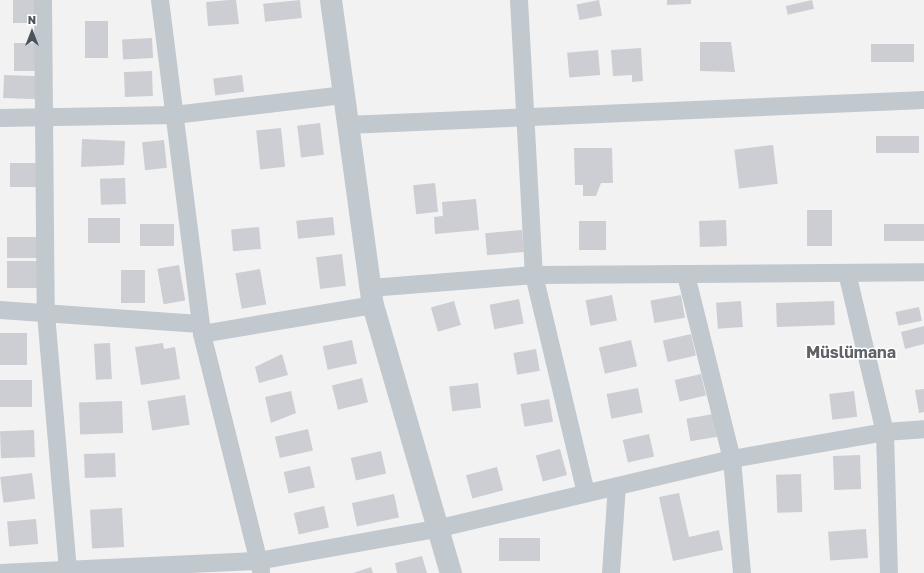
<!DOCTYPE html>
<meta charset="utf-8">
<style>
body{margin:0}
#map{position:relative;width:924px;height:573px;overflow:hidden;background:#f3f2f2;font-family:"Golos Text",sans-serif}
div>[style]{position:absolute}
.building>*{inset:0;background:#ccced3;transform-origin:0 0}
.minor>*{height:18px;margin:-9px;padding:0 9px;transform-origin:9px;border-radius:9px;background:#c1c8ce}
.tertiary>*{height:22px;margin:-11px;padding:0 11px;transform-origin:11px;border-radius:11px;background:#c1c8ce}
span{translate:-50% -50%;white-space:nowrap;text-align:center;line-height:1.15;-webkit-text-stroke:3px #fff;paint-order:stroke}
.district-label{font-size:16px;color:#5f6266;font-weight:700}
.north{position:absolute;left:12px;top:12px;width:40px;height:40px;-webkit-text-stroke:3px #fff;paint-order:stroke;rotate:0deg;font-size:11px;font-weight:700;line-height:16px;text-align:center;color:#4b545d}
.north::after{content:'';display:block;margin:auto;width:14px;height:18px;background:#4b545d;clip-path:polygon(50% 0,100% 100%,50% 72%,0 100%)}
</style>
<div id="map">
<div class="building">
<div style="left:13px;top:0;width:23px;height:23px"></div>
<div style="clip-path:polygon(229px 0,236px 0,239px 24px,208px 26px,206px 2px)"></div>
<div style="left:300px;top:0;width:18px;height:37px;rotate:84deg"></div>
<div style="left:599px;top:0;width:16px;height:23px;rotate:79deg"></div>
<div style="clip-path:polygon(667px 0,691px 0,691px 4px,667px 5px)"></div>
<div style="left:812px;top:0;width:9px;height:27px;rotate:77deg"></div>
<div style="left:85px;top:21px;width:23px;height:37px"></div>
<div style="left:152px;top:38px;width:20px;height:30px;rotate:87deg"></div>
<div style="clip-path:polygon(700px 42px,731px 42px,735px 72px,700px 71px)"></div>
<div style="left:14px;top:43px;width:27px;height:28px"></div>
<div style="left:914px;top:44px;width:18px;height:43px;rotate:90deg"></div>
<div style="clip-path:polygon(641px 48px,643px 81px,632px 82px,632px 75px,613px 76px,611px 50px)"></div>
<div style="left:598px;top:50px;width:25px;height:31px;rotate:85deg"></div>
<div style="left:152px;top:71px;width:25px;height:28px;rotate:88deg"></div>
<div style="left:4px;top:75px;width:36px;height:23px;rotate:2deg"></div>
<div style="left:242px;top:75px;width:17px;height:29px;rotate:83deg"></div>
<div style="left:320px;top:123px;width:32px;height:23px;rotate:83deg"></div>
<div style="left:281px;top:128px;width:39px;height:25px;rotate:84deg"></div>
<div style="left:919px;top:136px;width:17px;height:43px;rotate:90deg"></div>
<div style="clip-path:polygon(82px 139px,125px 141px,124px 165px,81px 167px)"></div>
<div style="left:164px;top:140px;width:28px;height:22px;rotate:84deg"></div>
<div style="left:773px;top:145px;width:39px;height:39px;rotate:83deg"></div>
<div style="clip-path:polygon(574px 148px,612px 148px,613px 183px,601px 183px,596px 196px,583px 196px,583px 185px,575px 185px)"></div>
<div style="left:10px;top:163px;width:29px;height:24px"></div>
<div style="left:125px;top:178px;width:26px;height:25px;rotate:88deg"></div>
<div style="left:435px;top:183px;width:29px;height:22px;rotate:84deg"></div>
<div style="clip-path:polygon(476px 199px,479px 230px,435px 234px,434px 217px,443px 216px,442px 202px)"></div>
<div style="left:807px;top:210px;width:25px;height:36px"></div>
<div style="left:333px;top:217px;width:18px;height:37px;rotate:84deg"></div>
<div style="left:88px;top:218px;width:32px;height:25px"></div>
<div style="left:726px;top:220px;width:26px;height:27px;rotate:88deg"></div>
<div style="left:606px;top:221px;width:29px;height:27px;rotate:90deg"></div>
<div style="left:140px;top:224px;width:34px;height:22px"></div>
<div style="left:884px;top:224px;width:40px;height:17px"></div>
<div style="left:259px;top:227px;width:22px;height:28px;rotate:85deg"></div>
<div style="left:522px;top:230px;width:22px;height:37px;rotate:85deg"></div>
<div style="left:7px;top:237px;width:31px;height:21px"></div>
<div style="left:342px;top:254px;width:32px;height:26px;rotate:83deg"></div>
<div style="left:7px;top:261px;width:32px;height:27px"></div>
<div style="left:179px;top:265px;width:36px;height:22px;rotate:80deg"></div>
<div style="left:260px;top:269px;width:36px;height:25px;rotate:80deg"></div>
<div style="left:121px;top:270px;width:24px;height:33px"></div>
<div style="left:612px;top:295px;width:26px;height:27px;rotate:79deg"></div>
<div style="left:681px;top:295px;width:23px;height:31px;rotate:80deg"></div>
<div style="left:519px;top:299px;width:25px;height:30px;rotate:79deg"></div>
<div style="left:454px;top:301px;width:25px;height:24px;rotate:74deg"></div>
<div style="left:741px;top:301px;width:26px;height:25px;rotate:86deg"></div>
<div style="left:834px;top:301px;width:24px;height:58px;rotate:88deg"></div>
<div style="left:919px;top:307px;width:14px;height:24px;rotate:78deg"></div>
<div style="clip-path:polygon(924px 326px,924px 344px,905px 349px,901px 332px)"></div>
<div style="left:0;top:333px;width:27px;height:32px"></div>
<div style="left:691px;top:334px;width:22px;height:29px;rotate:77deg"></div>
<div style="left:352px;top:340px;width:24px;height:30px;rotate:78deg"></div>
<div style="left:631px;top:340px;width:27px;height:33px;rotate:77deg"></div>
<div style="left:110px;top:343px;width:36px;height:16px;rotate:87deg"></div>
<div style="clip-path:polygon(163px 343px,164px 349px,175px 347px,180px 379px,141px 385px,135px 347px)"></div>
<div style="left:536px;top:349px;width:22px;height:23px;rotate:80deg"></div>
<div style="clip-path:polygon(282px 354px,288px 375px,259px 383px,255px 367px)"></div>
<div style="left:701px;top:374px;width:22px;height:27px;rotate:77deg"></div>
<div style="left:362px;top:378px;width:25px;height:31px;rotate:76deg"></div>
<div style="left:32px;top:380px;width:27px;height:32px;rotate:90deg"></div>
<div style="left:478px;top:383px;width:25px;height:29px;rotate:83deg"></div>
<div style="left:638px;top:388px;width:25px;height:32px;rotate:79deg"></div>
<div style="clip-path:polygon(924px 389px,924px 412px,919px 413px,915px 390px)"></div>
<div style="clip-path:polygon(291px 391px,296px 413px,271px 423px,265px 397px)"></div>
<div style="left:854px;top:391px;width:26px;height:25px;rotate:83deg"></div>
<div style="left:185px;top:395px;width:30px;height:38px;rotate:81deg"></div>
<div style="left:549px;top:399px;width:23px;height:29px;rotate:80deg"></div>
<div style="left:122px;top:401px;width:32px;height:43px;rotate:88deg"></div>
<div style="left:713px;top:414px;width:23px;height:27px;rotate:80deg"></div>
<div style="left:308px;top:429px;width:22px;height:34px;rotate:77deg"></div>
<div style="left:34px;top:430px;width:27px;height:34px;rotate:88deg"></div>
<div style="left:649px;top:434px;width:23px;height:27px;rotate:77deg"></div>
<div style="left:560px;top:449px;width:27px;height:25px;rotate:75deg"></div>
<div style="left:381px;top:451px;width:23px;height:31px;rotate:77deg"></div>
<div style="left:115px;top:453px;width:24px;height:31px;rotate:88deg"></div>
<div style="left:860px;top:455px;width:34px;height:27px;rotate:88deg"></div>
<div style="left:310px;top:466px;width:22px;height:27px;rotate:77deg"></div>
<div style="left:497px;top:467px;width:24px;height:32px;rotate:75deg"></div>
<div style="left:32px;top:473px;width:26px;height:32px;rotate:83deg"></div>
<div style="left:801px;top:474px;width:38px;height:25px;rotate:88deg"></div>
<div style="clip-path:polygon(679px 493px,689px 537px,719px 530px,723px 550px,673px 561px,659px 497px)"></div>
<div style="left:394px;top:494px;width:24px;height:43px;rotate:78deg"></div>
<div style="left:324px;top:506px;width:22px;height:31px;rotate:77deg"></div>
<div style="left:122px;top:508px;width:39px;height:32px;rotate:87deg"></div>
<div style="left:36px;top:519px;width:25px;height:29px;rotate:85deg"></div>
<div style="left:866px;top:529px;width:29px;height:38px;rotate:86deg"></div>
<div style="left:540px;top:538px;width:23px;height:41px;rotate:90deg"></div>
<div style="clip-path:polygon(422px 556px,427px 573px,397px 573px,395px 563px)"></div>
<div style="clip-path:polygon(371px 567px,373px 573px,353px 573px)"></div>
</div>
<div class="minor">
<div style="left:43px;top:0;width:314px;rotate:89.5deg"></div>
<div style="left:46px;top:314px;width:256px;rotate:85.1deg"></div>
<div style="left:160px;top:0;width:337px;rotate:82.8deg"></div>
<div style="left:202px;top:334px;width:244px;rotate:76deg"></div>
<div style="left:519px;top:0;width:275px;rotate:86.9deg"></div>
<div style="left:534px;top:275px;width:224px;rotate:76.6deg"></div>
<div style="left:0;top:118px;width:174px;rotate:-1deg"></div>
<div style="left:174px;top:115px;width:170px;rotate:-6.7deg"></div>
<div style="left:347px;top:125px;width:578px;rotate:-2.48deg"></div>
<div style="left:847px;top:273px;width:163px;rotate:76.6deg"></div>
<div style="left:885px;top:432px;width:141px;rotate:88.4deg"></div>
<div style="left:686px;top:275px;width:190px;rotate:76deg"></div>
<div style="left:732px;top:459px;width:114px;rotate:85deg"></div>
<div style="left:370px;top:288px;width:165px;rotate:-4.5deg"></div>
<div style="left:534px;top:275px;width:390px;rotate:-0.4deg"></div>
<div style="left:0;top:310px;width:200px;rotate:4deg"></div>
<div style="left:202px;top:334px;width:173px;rotate:-9.6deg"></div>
<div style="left:0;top:573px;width:258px;rotate:-2.7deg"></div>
<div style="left:258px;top:561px;width:181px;rotate:-10.2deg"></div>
<div style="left:436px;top:529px;width:304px;rotate:-13.3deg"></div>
<div style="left:732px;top:459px;width:155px;rotate:-10deg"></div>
<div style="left:885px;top:432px;width:39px;rotate:-4deg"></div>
<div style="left:611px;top:573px;width:87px;rotate:-86.1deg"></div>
</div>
<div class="tertiary">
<div style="left:331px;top:0;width:308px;rotate:82.2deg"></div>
<div style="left:373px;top:305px;width:279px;rotate:73.8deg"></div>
</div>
<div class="district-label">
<span style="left:851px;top:352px">Müslümana</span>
</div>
<div class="north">N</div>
</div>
